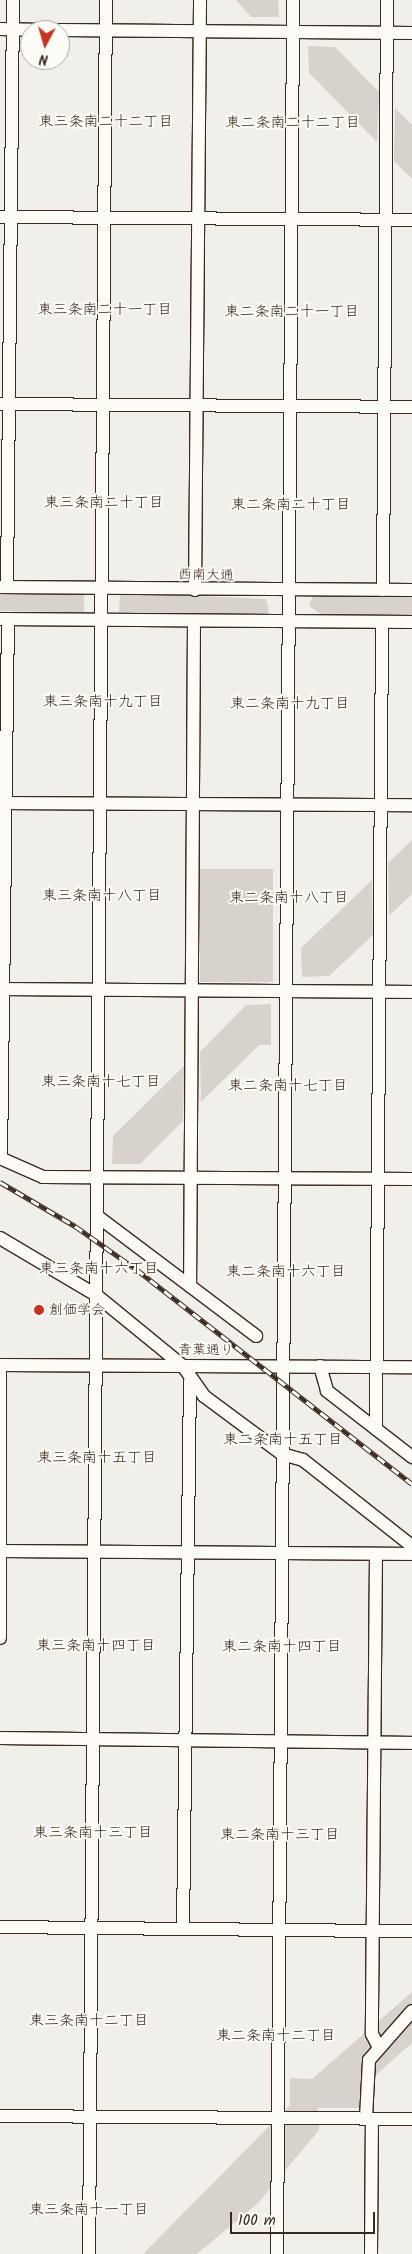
<!DOCTYPE html>
<meta charset="utf-8">
<style>
body{margin:0}
#map{position:relative;width:412px;height:2254px;overflow:hidden;background:#f1efea;font-family:Kalam,"Klee One",sans-serif}
div>[style]{position:absolute}
.green>*{inset:0;background:#d7d2cc;transform-origin:0 0}
.roads{filter:drop-shadow(1px 0 #3b2a1e) drop-shadow(-1px 0 #3b2a1e) drop-shadow(0 1px #3b2a1e) drop-shadow(0 -1px #3b2a1e)}
.minor>*{height:12px;margin:-6px;padding:0 6px;transform-origin:6px;border-radius:6px;background:#fdfcf7}
.rail>*{height:5px;margin-top:-2.5px;transform-origin:0;background:repeating-linear-gradient(90deg,#fdfcf7 0 9px,#3b2a1e 0 18px);box-sizing:border-box;border-block:1px solid #3b2a1e}
.dots>*{width:14px;height:14px;translate:-50% -50%;box-sizing:border-box;border:2px solid #fdfcf7;border-radius:50%}
span{translate:-50% -50%;white-space:nowrap;text-align:center;line-height:1.15;-webkit-text-stroke:4px #fdfcf7;paint-order:stroke}
.street-label{font-size:14px;color:#3b2a1e}
.poi-label{font-size:14px;color:#3b2a1e}
.left{translate:0 -50%;text-align:left}
.neighbourhood-label{font-size:15px;color:#3b2a1e}
.north{position:absolute;left:20px;top:20px;width:50px;height:50px;box-sizing:border-box;background:#fdfcf7;border:1px solid #afa8a0;border-radius:50%;rotate:186deg;font-size:14px;font-weight:700;line-height:20px;text-align:center;color:#3b2a1e}
.north::after{content:'';display:block;margin:auto;width:18px;height:22px;background:#c8321e;clip-path:polygon(50% 0,100% 100%,50% 72%,0 100%)}
.scale{position:absolute;left:230px;top:2212px;width:145px;height:22px;box-sizing:border-box;border:2px solid #3b2a1e;border-top:0;padding-left:6px;font-size:15px;line-height:18px;white-space:nowrap;color:#3b2a1e;-webkit-text-stroke:4px #fdfcf7;paint-order:stroke}
</style>
<div id="map">
<div class="green">
<div style="clip-path:polygon(236px 0,278px 0,279px 17px,251px 17px)"></div>
<div style="clip-path:polygon(308px 46px,335px 47px,379px 92px,377px 142px,309px 73px)"></div>
<div style="clip-path:polygon(395px 108px,412px 125px,412px 179px,394px 161px)"></div>
<div style="left:0;top:592px;width:84px;height:19px;rotate:1deg"></div>
<div style="clip-path:polygon(120px 593px,266px 599px,269px 612px,265px 616px,119px 614px)"></div>
<div style="clip-path:polygon(314px 594px,412px 595px,412px 616px,321px 614px,309px 606px)"></div>
<div style="clip-path:polygon(412px 840px,412px 894px,389px 916px,388px 863px)"></div>
<div style="left:200px;top:869px;width:73px;height:113px"></div>
<div style="clip-path:polygon(372px 880px,373px 935px,329px 976px,302px 977px,301px 948px)"></div>
<div style="clip-path:polygon(271px 1004px,271px 1045px,259px 1045px,201px 1102px,200px 1052px,246px 1005px)"></div>
<div style="clip-path:polygon(184px 1066px,183px 1121px,140px 1164px,112px 1164px,113px 1136px)"></div>
<div style="clip-path:polygon(412px 1992px,412px 2043px,362px 2087px,361px 2108px,318px 2108px,319px 2130px,258px 2203px,197px 2254px,143px 2254px,290px 2105px,290px 2078px,312px 2079px)"></div>
</div>
<div class="roads">
<div class="minor">
<div style="left:0;top:29px;width:43px;rotate:1.3deg"></div>
<div style="left:60px;top:30px;width:352px;rotate:0.5deg"></div>
<div style="left:0;top:217px;width:412px;rotate:0.4deg"></div>
<div style="left:0;top:404px;width:412px;rotate:0.4deg"></div>
<div style="left:0;top:587px;width:412px;rotate:0.4deg"></div>
<div style="left:7px;top:587px;width:587px;rotate:-89.41deg"></div>
<div style="left:195px;top:590px;width:590px;rotate:-89.51deg"></div>
<div style="left:383px;top:590px;width:590px;rotate:-89.61deg"></div>
<div style="left:0;top:619px;width:412px;rotate:0.4deg"></div>
<div style="left:194px;top:621px;width:665px;rotate:90.34deg"></div>
<div style="left:190px;top:1286px;width:83px;rotate:37.1deg"></div>
<div style="left:0;top:803px;width:412px;rotate:0.3deg"></div>
<div style="left:0;top:989px;width:412px;rotate:0.4deg"></div>
<div style="left:0;top:1158px;width:47px;rotate:23.8deg"></div>
<div style="left:43px;top:1177px;width:369px;rotate:0.3deg"></div>
<div style="left:1px;top:1158px;width:539px;rotate:-89.26deg"></div>
<div style="left:97px;top:1216px;width:116px;rotate:37deg"></div>
<div style="left:0;top:1238px;width:112px;rotate:30.7deg"></div>
<div style="left:96px;top:1295px;width:112px;rotate:39.2deg"></div>
<div style="left:183px;top:1366px;width:37px;rotate:55deg"></div>
<div style="left:204px;top:1396px;width:97px;rotate:36.6deg"></div>
<div style="left:282px;top:1454px;width:22px;rotate:16deg"></div>
<div style="left:303px;top:1460px;width:139px;rotate:38.3deg"></div>
<div style="left:0;top:1365px;width:412px;rotate:0.3deg"></div>
<div style="left:320px;top:1366px;width:26px;rotate:74deg"></div>
<div style="left:327px;top:1391px;width:108px;rotate:37.8deg"></div>
<div style="left:376px;top:1429px;width:807px;rotate:-89.57deg"></div>
<div style="left:0;top:1551px;width:412px;rotate:0.4deg"></div>
<div style="left:376px;top:1554px;width:480px;rotate:90.5deg"></div>
<div style="left:372px;top:2034px;width:16px;rotate:63deg"></div>
<div style="left:0;top:1638px;width:273px;rotate:-90deg"></div>
<div style="left:0;top:1738px;width:412px;rotate:0.7deg"></div>
<div style="left:0;top:1927px;width:412px;rotate:0.6deg"></div>
<div style="left:183px;top:1929px;width:548px;rotate:-89.27deg"></div>
<div style="left:0;top:2116px;width:412px;rotate:0.4deg"></div>
<div style="left:366px;top:2118px;width:58px;rotate:-87deg"></div>
<div style="left:369px;top:2060px;width:65px;rotate:-48.7deg"></div>
<div style="left:89px;top:2254px;width:2254px;rotate:-89.57deg"></div>
<div style="left:277px;top:2254px;width:2254px;rotate:-89.59deg"></div>
<div style="left:371px;top:2254px;width:135px;rotate:-89.6deg"></div>
</div>
</div>
<div class="rail">
<div style="left:0;top:1182px;width:87px;rotate:30.4deg"></div>
<div style="left:75px;top:1226px;width:75px;rotate:35.2deg"></div>
<div style="left:136px;top:1269px;width:350px;rotate:37.9deg"></div>
</div>
<div class="dots">
<div style="left:39px;top:1310px;background:#c8321e"></div>
</div>
<div class="street-label">
<span style="left:206px;top:575px;rotate:1deg">西南大通</span>
<span style="left:206px;top:1350px">青葉通り</span>
</div>
<div class="poi-label">
<span class="left" style="left:49px;top:1310px">創価学会</span>
</div>
<div class="neighbourhood-label">
<span style="left:106px;top:123px">東三条南二十二丁目</span>
<span style="left:293px;top:124px">東二条南二十二丁目</span>
<span style="left:105px;top:311px">東三条南二十一丁目</span>
<span style="left:292px;top:313px">東二条南二十一丁目</span>
<span style="left:104px;top:504px">東三条南二十丁目</span>
<span style="left:291px;top:506px">東二条南二十丁目</span>
<span style="left:103px;top:703px">東三条南十九丁目</span>
<span style="left:290px;top:705px">東二条南十九丁目</span>
<span style="left:102px;top:897px">東三条南十八丁目</span>
<span style="left:289px;top:899px">東二条南十八丁目</span>
<span style="left:101px;top:1083px">東三条南十七丁目</span>
<span style="left:288px;top:1087px">東二条南十七丁目</span>
<span style="left:99px;top:1270px">東三条南十六丁目</span>
<span style="left:286px;top:1273px">東二条南十六丁目</span>
<span style="left:283px;top:1441px">東二条南十五丁目</span>
<span style="left:97px;top:1459px">東三条南十五丁目</span>
<span style="left:96px;top:1647px">東三条南十四丁目</span>
<span style="left:282px;top:1648px">東二条南十四丁目</span>
<span style="left:93px;top:1834px">東三条南十三丁目</span>
<span style="left:280px;top:1836px">東二条南十三丁目</span>
<span style="left:89px;top:2022px">東三条南十二丁目</span>
<span style="left:276px;top:2037px">東二条南十二丁目</span>
<span style="left:89px;top:2211px">東三条南十一丁目</span>
</div>
<div class="north">N</div>
<div class="scale">100 m</div>
</div>
